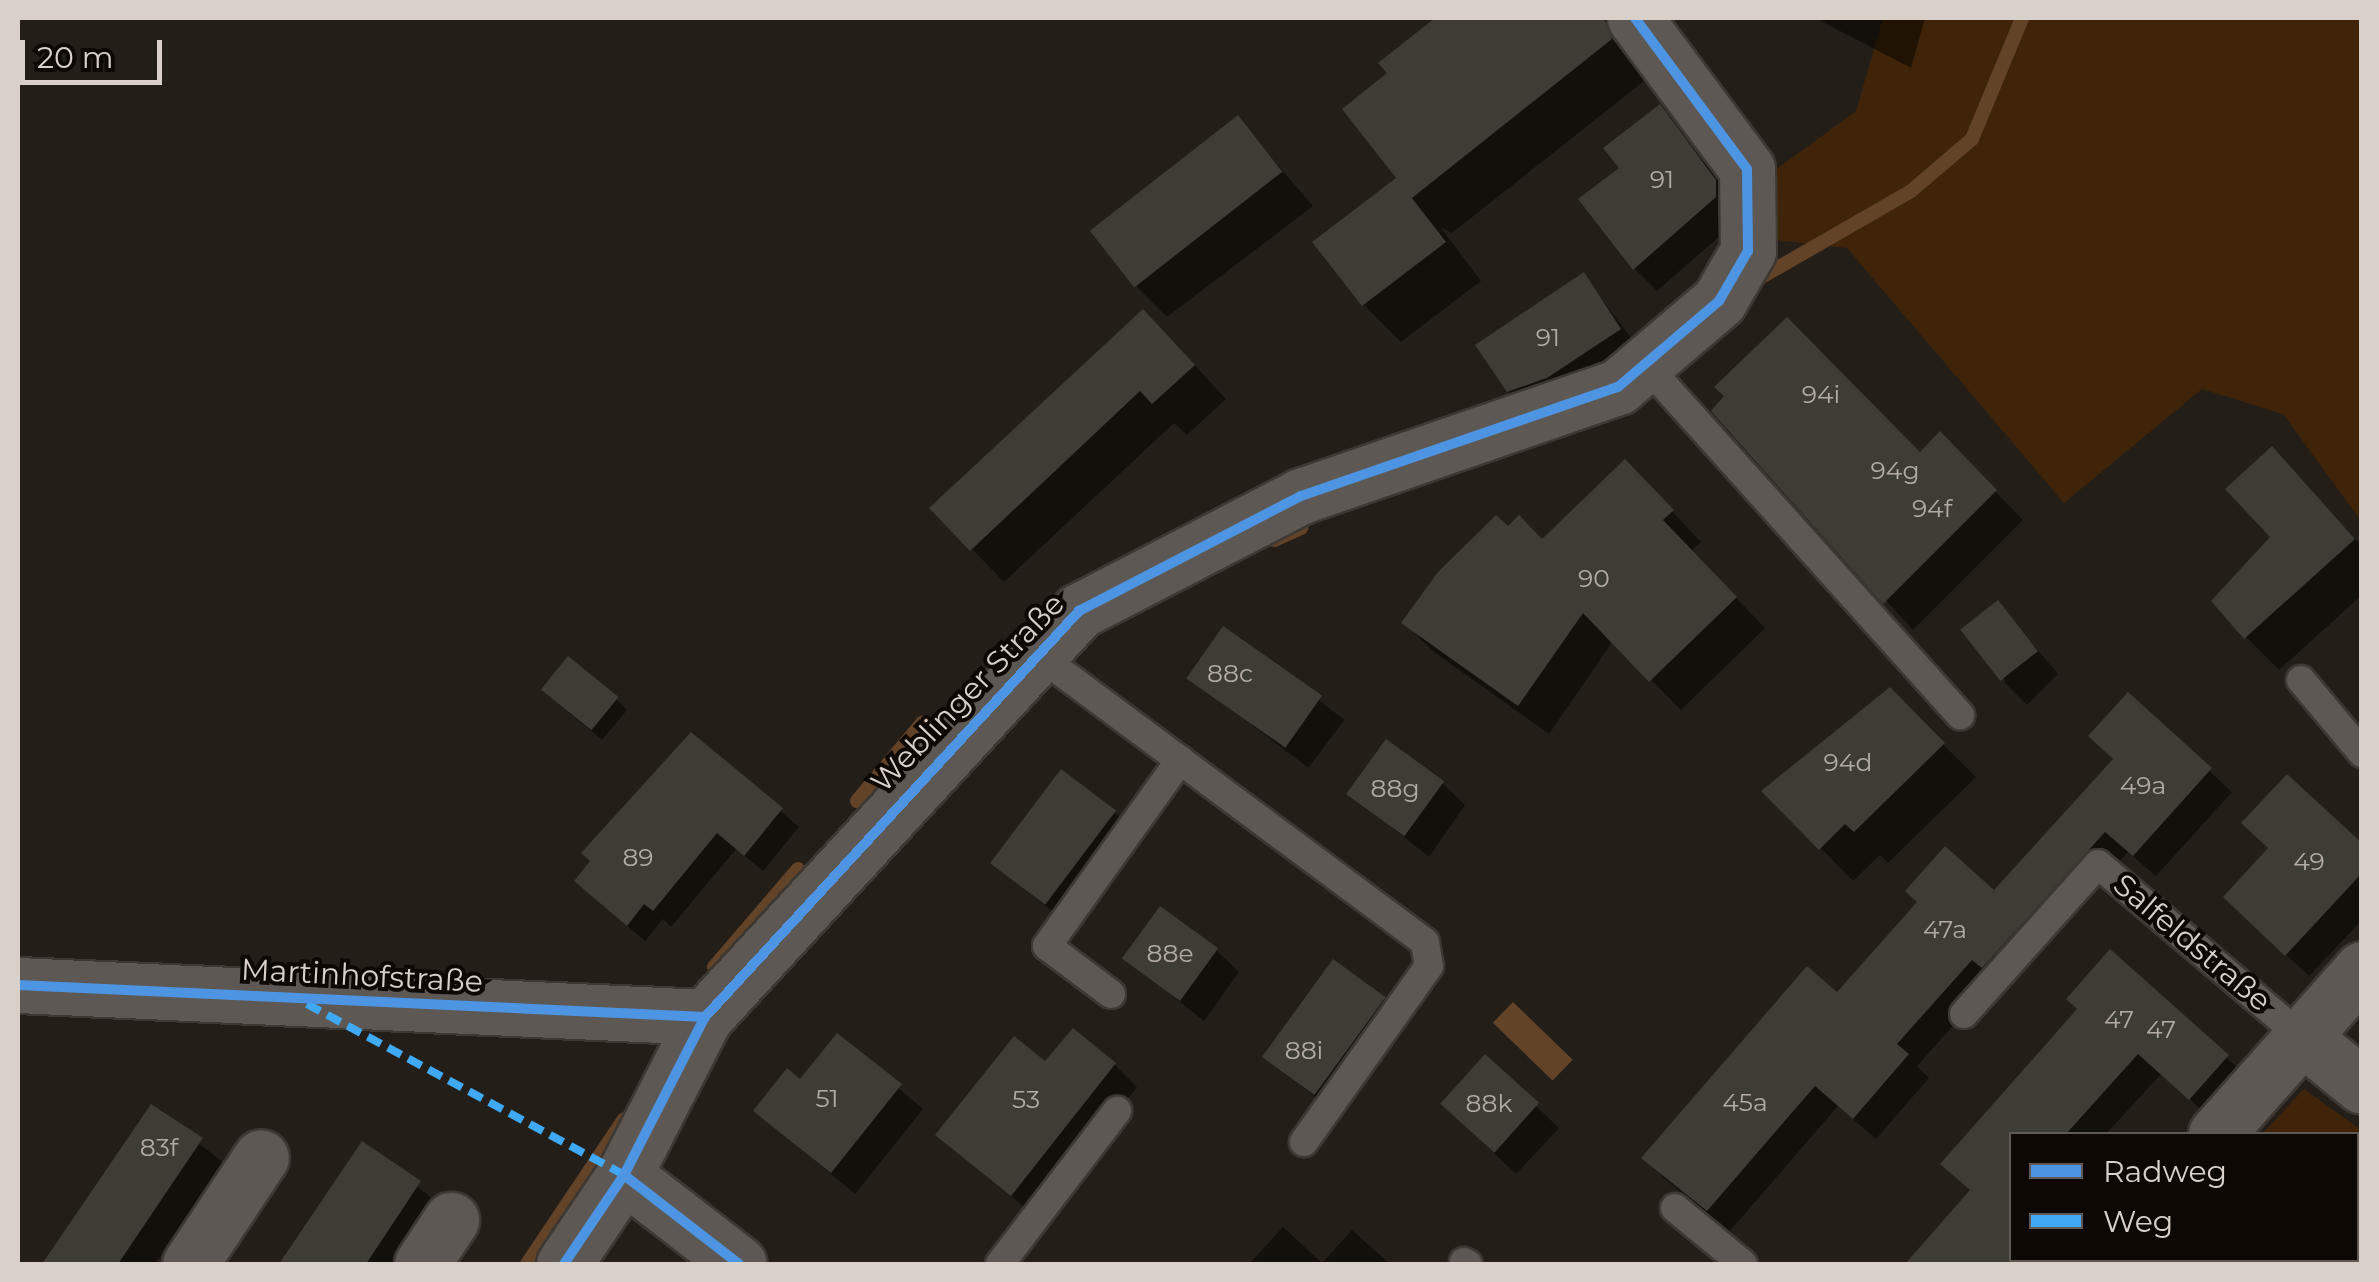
<!DOCTYPE html>
<meta charset="utf-8">
<style>
body{margin:0}
#map{position:relative;width:2379px;height:1282px;overflow:hidden;background:#241e18;font-family:Montserrat,sans-serif}
div>[style]{position:absolute}
.green>*{inset:0;background:#3f2409}
.water>*{inset:0;background:#634328;transform-origin:0 0}
.shadow>*{inset:0;background:#0007;transform-origin:0 0}
.stream>*{height:14px;margin:-7px;padding:0 7px;transform-origin:7px;border-radius:7px;background:#634328}
.building>*{inset:0;background:#3f3b35;transform-origin:0 0}
.roads{filter:drop-shadow(2px 0 #3e3833) drop-shadow(-2px 0 #3e3833) drop-shadow(0 2px #3e3833) drop-shadow(0 -2px #3e3833)}
.lane>*{height:28px;margin:-14px;padding:0 14px;transform-origin:14px;border-radius:14px;background:#5d5853}
.street>*{height:55px;margin:-27.5px;padding:0 27.5px;transform-origin:27.5px;border-radius:27.5px;background:#5d5853}
.quiet>*{height:8px;margin-top:-4px;transform-origin:0;background:repeating-linear-gradient(90deg,#3fa9f5 0 15px,transparent 0 23px)}
.cycleway>*{height:10px;margin:-5px;padding:0 5px;transform-origin:5px;border-radius:5px;background:#4d94e3}
span{translate:-50% -50%;white-space:nowrap;text-align:center;line-height:1.15;-webkit-text-stroke:8px #0e0805;paint-order:stroke}
.number-label{font-size:25px;color:#b2aba4}
.number-label span{-webkit-text-stroke-width:0}
.street-label{font-size:30px;color:#d8d0c9}
.frame{position:absolute;inset:0;border:20px solid #d8d0c9;pointer-events:none}
.legend{position:absolute;left:2009px;top:1132px;width:350px;height:130px;box-sizing:border-box;background:#0e0805;border:2px solid #5f5853;margin:0;padding:12px 18px;list-style:none;font-size:30px;color:#d8d0c9}
.legend li{display:flex;align-items:center;gap:20px;height:50px}
.legend b{width:50px;border:2px solid #5f5853}
.scale{position:absolute;left:20px;top:40px;width:142px;height:45px;box-sizing:border-box;border:5px solid #d8d0c9;border-top:0;padding-left:12px;font-size:30px;line-height:35px;white-space:nowrap;color:#d8d0c9;-webkit-text-stroke:8px #0e0805;paint-order:stroke}
</style>
<div id="map">
<div class="green">
<div style="clip-path:polygon(1883px 18px,2361px 18px,2361px 521px,2283px 414px,2202px 389px,2064px 503px,1847px 248px,1766px 239px,1767px 176px,1856px 111px)"></div>
<div style="clip-path:polygon(2304px 1089px,2361px 1130px,2361px 1264px,2143px 1264px,2356px 1260px,2356px 1134px,2262px 1134px)"></div>
</div>
<div class="water">
<div style="left:1513px;top:1002px;width:83px;height:29px;rotate:44deg"></div>
</div>
<div class="shadow">
<div style="clip-path:polygon(1439px 18px,1614px 18px,1648px 78px,1452px 233px,1441px 228px,1481px 281px,1401px 342px,1363px 304px,1400px 178px,1390px 74px,1382px 63px)"></div>
<div style="clip-path:polygon(1815px 18px,1925px 18px,1911px 68px)"></div>
<div style="clip-path:polygon(1660px 108px,1738px 204px,1738px 220px,1657px 291px,1634px 268px,1622px 168px)"></div>
<div style="clip-path:polygon(1238px 119px,1313px 206px,1167px 317px,1134px 284px)"></div>
<div style="clip-path:polygon(1584px 276px,1642px 352px,1531px 414px,1509px 391px)"></div>
<div style="clip-path:polygon(1176px 345px,1226px 399px,1187px 435px,1174px 423px,1004px 582px,972px 549px)"></div>
<div style="clip-path:polygon(1714px 411px,1968px 463px,2023px 520px,1913px 630px)"></div>
<div style="clip-path:polygon(2272px 450px,2362px 546px,2362px 595px,2279px 670px,2246px 637px,2273px 537px)"></div>
<div style="clip-path:polygon(1654px 492px,1701px 542px,1691px 551px,1765px 628px,1681px 710px,1613px 641px,1549px 734px,1434px 652px,1404px 623px,1508px 530px,1542px 542px)"></div>
<div style="clip-path:polygon(1998px 603px,2058px 674px,2027px 705px,2005px 683px)"></div>
<div style="left:1224px;top:629px;width:151px;height:60px;rotate:37deg"></div>
<div style="clip-path:polygon(1889px 691px,1976px 777px,1888px 863px,1880px 855px,1853px 881px,1765px 791px)"></div>
<div style="clip-path:polygon(2128px 695px,2232px 792px,2156px 876px,2128px 852px,2005px 988px,1995px 979px,1917px 1066px,1929px 1078px,1876px 1139px,1838px 1106px,1730px 1231px,1666px 1180px,1645px 1158px,1838px 996px,1995px 894px,2116px 760px)"></div>
<div style="clip-path:polygon(616px 699px,627px 710px,602px 740px,554px 700px)"></div>
<div style="clip-path:polygon(691px 735px,799px 827px,763px 871px,736px 849px,671px 927px,663px 919px,645px 941px,595px 898px)"></div>
<div style="clip-path:polygon(1442px 783px,1465px 805px,1429px 857px,1350px 794px)"></div>
<div style="clip-path:polygon(1114px 812px,1137px 834px,1070px 926px,994px 864px)"></div>
<div style="clip-path:polygon(2362px 847px,2362px 920px,2309px 976px,2248px 919px)"></div>
<div style="clip-path:polygon(1216px 950px,1239px 972px,1204px 1021px,1126px 959px)"></div>
<div style="clip-path:polygon(2110px 952px,2249px 1078px,2212px 1119px,2161px 1074px,2106px 1134px,2012px 1134px,2012px 1260px,2072px 1260px,2067px 1264px,1908px 1264px,1972px 1192px)"></div>
<div style="clip-path:polygon(1384px 999px,1406px 1021px,1339px 1116px,1264px 1056px)"></div>
<div style="clip-path:polygon(837px 1036px,923px 1109px,855px 1194px,756px 1111px,800px 1082px)"></div>
<div style="clip-path:polygon(1485px 1057px,1559px 1128px,1516px 1174px,1465px 1125px)"></div>
<div style="clip-path:polygon(1046px 1065px,1115px 1065px,1137px 1087px,1035px 1216px,938px 1135px)"></div>
<div style="clip-path:polygon(152px 1107px,224px 1163px,155px 1264px,44px 1264px)"></div>
<div style="clip-path:polygon(363px 1144px,442px 1206px,404px 1264px,285px 1264px)"></div>
<div style="clip-path:polygon(1283px 1227px,1322px 1263px,1352px 1230px,1390px 1264px,1249px 1264px)"></div>
</div>
<div class="stream">
<div style="left:1753px;top:282px;width:182px;rotate:-29.9deg"></div>
<div style="left:1911px;top:191px;width:80px;rotate:-40.4deg"></div>
<div style="left:1972px;top:139px;width:131px;rotate:-67.5deg"></div>
<div style="left:1274px;top:540px;width:30px;rotate:-24deg"></div>
<div style="left:857px;top:801px;width:102px;rotate:-50.2deg"></div>
<div style="left:922px;top:723px;width:7px;rotate:16deg"></div>
<div style="left:714px;top:967px;width:129px;rotate:-49.4deg"></div>
<div style="left:527px;top:1264px;width:174px;rotate:-56.2deg"></div>
</div>
<div class="building">
<div style="clip-path:polygon(1435px 18px,1604px 18px,1612px 39px,1412px 198px,1408px 193px,1446px 242px,1362px 306px,1312px 242px,1396px 178px,1342px 109px,1387px 73px,1378px 63px)"></div>
<div style="clip-path:polygon(1660px 104px,1716px 180px,1716px 197px,1633px 270px,1578px 199px,1619px 168px,1603px 148px)"></div>
<div style="left:1238px;top:115px;width:72px;height:188px;rotate:52deg"></div>
<div style="clip-path:polygon(1584px 272px,1621px 329px,1547px 378px,1507px 392px,1475px 345px)"></div>
<div style="clip-path:polygon(1143px 309px,1195px 365px,1152px 404px,1140px 391px,970px 551px,929px 508px)"></div>
<div style="clip-path:polygon(1787px 317px,1920px 452px,1940px 431px,1997px 490px,1883px 604px,1711px 411px,1724px 396px,1714px 387px)"></div>
<div style="clip-path:polygon(2272px 446px,2355px 539px,2244px 639px,2211px 601px,2270px 537px,2225px 489px)"></div>
<div style="clip-path:polygon(1625px 459px,1674px 510px,1663px 520px,1737px 597px,1649px 682px,1583px 613px,1518px 706px,1401px 623px,1438px 572px,1496px 515px,1508px 526px,1519px 515px,1542px 539px)"></div>
<div style="left:1998px;top:600px;width:65px;height:48px;rotate:52deg"></div>
<div style="left:1223px;top:626px;width:121px;height:64px;rotate:35deg"></div>
<div style="left:568px;top:656px;width:65px;height:43px;rotate:39deg"></div>
<div style="clip-path:polygon(1890px 687px,1945px 743px,1854px 832px,1845px 824px,1819px 850px,1761px 791px)"></div>
<div style="clip-path:polygon(2128px 692px,2212px 768px,2133px 856px,2105px 832px,1982px 968px,1972px 960px,1897px 1044px,1909px 1054px,1853px 1119px,1815px 1086px,1707px 1211px,1641px 1158px,1807px 966px,1837px 992px,1917px 902px,1905px 891px,1945px 846px,1994px 890px,2113px 759px,2088px 736px)"></div>
<div style="clip-path:polygon(691px 732px,783px 808px,744px 856px,717px 833px,653px 911px,644px 904px,627px 926px,574px 881px,590px 861px,581px 853px)"></div>
<div style="left:1386px;top:739px;width:72px;height:68px;rotate:36deg"></div>
<div style="left:1061px;top:769px;width:69px;height:118px;rotate:37deg"></div>
<div style="clip-path:polygon(2287px 774px,2362px 843px,2362px 873px,2285px 956px,2223px 897px,2268px 848px,2241px 823px)"></div>
<div style="left:1160px;top:906px;width:72px;height:65px;rotate:36deg"></div>
<div style="clip-path:polygon(2110px 949px,2229px 1055px,2189px 1100px,2138px 1054px,2066px 1134px,2012px 1134px,2012px 1264px,1905px 1264px,1970px 1190px,1940px 1164px,2077px 1009px,2066px 999px)"></div>
<div style="left:1333px;top:959px;width:65px;height:121px;rotate:36deg"></div>
<div style="clip-path:polygon(1073px 1028px,1116px 1063px,1011px 1196px,935px 1135px,1014px 1036px,1045px 1061px)"></div>
<div style="clip-path:polygon(837px 1033px,902px 1084px,831px 1173px,753px 1111px,787px 1068px,800px 1079px)"></div>
<div style="left:1485px;top:1054px;width:73px;height:67px;rotate:42deg"></div>
<div style="clip-path:polygon(151px 1104px,203px 1138px,147px 1221px,118px 1264px,42px 1264px)"></div>
<div style="clip-path:polygon(362px 1141px,421px 1181px,366px 1264px,279px 1264px)"></div>
</div>
<div class="roads">
<div class="lane">
<div style="left:1645px;top:364px;width:472px;rotate:48.1deg"></div>
<div style="left:1037px;top:654px;width:483px;rotate:36.6deg"></div>
<div style="left:1425px;top:942px;width:24px;rotate:81deg"></div>
<div style="left:1429px;top:966px;width:216px;rotate:125.4deg"></div>
<div style="left:2301px;top:680px;width:95px;rotate:50.1deg"></div>
<div style="left:1111px;top:994px;width:80px;rotate:-143.1deg"></div>
<div style="left:1047px;top:946px;width:229px;rotate:-54.4deg"></div>
<div style="left:1964px;top:1014px;width:201px;rotate:-48.2deg"></div>
<div style="left:2098px;top:864px;width:267px;rotate:40.3deg"></div>
<div style="left:1675px;top:1208px;width:88px;rotate:39.5deg"></div>
<div style="left:1464px;top:1262px;width:4px;rotate:27deg"></div>
<div style="left:1000px;top:1264px;width:193px;rotate:-52.6deg"></div>
</div>
<div class="street">
<div style="left:18px;top:985px;width:688px;rotate:2.67deg"></div>
<div style="left:2302px;top:1037px;width:77px;rotate:39.2deg"></div>
<div style="left:2216px;top:1134px;width:220px;rotate:-48.5deg"></div>
<div style="left:624px;top:1175px;width:145px;rotate:37.7deg"></div>
<div style="left:190px;top:1264px;width:128px;rotate:-56.4deg"></div>
<div style="left:422px;top:1264px;width:53px;rotate:-56.6deg"></div>
<div style="left:564px;top:1264px;width:107px;rotate:-56deg"></div>
<div style="left:624px;top:1175px;width:178px;rotate:-62.9deg"></div>
<div style="left:705px;top:1017px;width:552px;rotate:-47.35deg"></div>
<div style="left:1079px;top:611px;width:250px;rotate:-27.4deg"></div>
<div style="left:1301px;top:496px;width:335px;rotate:-19deg"></div>
<div style="left:1618px;top:387px;width:133px;rotate:-40.4deg"></div>
<div style="left:1719px;top:301px;width:58px;rotate:-59.9deg"></div>
<div style="left:1748px;top:251px;width:82px;rotate:-90.7deg"></div>
<div style="left:1747px;top:169px;width:188px;rotate:-126.6deg"></div>
<div style="left:2103px;top:1264px;width:6px;rotate:-45deg"></div>
</div>
</div>
<div class="quiet">
<div style="left:307px;top:1004px;width:360px;rotate:28.3deg"></div>
</div>
<div class="cycleway">
<div style="left:18px;top:985px;width:688px;rotate:2.67deg"></div>
<div style="left:624px;top:1175px;width:145px;rotate:37.7deg"></div>
<div style="left:564px;top:1264px;width:107px;rotate:-56deg"></div>
<div style="left:624px;top:1175px;width:178px;rotate:-62.9deg"></div>
<div style="left:705px;top:1017px;width:552px;rotate:-47.35deg"></div>
<div style="left:1079px;top:611px;width:250px;rotate:-27.4deg"></div>
<div style="left:1301px;top:496px;width:335px;rotate:-19deg"></div>
<div style="left:1618px;top:387px;width:133px;rotate:-40.4deg"></div>
<div style="left:1719px;top:301px;width:58px;rotate:-59.9deg"></div>
<div style="left:1748px;top:251px;width:82px;rotate:-90.7deg"></div>
<div style="left:1747px;top:169px;width:188px;rotate:-126.6deg"></div>
</div>
<div class="number-label">
<span style="left:1662px;top:179px">91</span>
<span style="left:1548px;top:337px">91</span>
<span style="left:1821px;top:394px">94i</span>
<span style="left:1895px;top:470px">94g</span>
<span style="left:1932px;top:508px">94f</span>
<span style="left:1594px;top:578px">90</span>
<span style="left:1230px;top:673px">88c</span>
<span style="left:1848px;top:762px">94d</span>
<span style="left:2143px;top:785px">49a</span>
<span style="left:1395px;top:788px">88g</span>
<span style="left:638px;top:857px">89</span>
<span style="left:2309px;top:861px">49</span>
<span style="left:1945px;top:929px">47a</span>
<span style="left:1170px;top:953px">88e</span>
<span style="left:2119px;top:1019px">47</span>
<span style="left:2161px;top:1029px">47</span>
<span style="left:1304px;top:1050px">88i</span>
<span style="left:827px;top:1098px">51</span>
<span style="left:1026px;top:1099px">53</span>
<span style="left:1745px;top:1102px">45a</span>
<span style="left:1489px;top:1103px">88k</span>
<span style="left:159px;top:1147px">83f</span>
</div>
<div class="street-label">
<span style="left:968px;top:693px;rotate:-46deg">Weblinger Straße</span>
<span style="left:2192px;top:943px;rotate:40deg">Salfeldstraße</span>
<span style="left:362px;top:976px;rotate:3deg">Martinhofstraße</span>
</div>
<div class="frame"></div>
<ul class="legend">
<li><b style="height:12px;background:#4d94e3"></b>Radweg</li>
<li><b style="height:12px;background:#3fa9f5"></b>Weg</li>
</ul>
<div class="scale">20 m</div>
</div>
